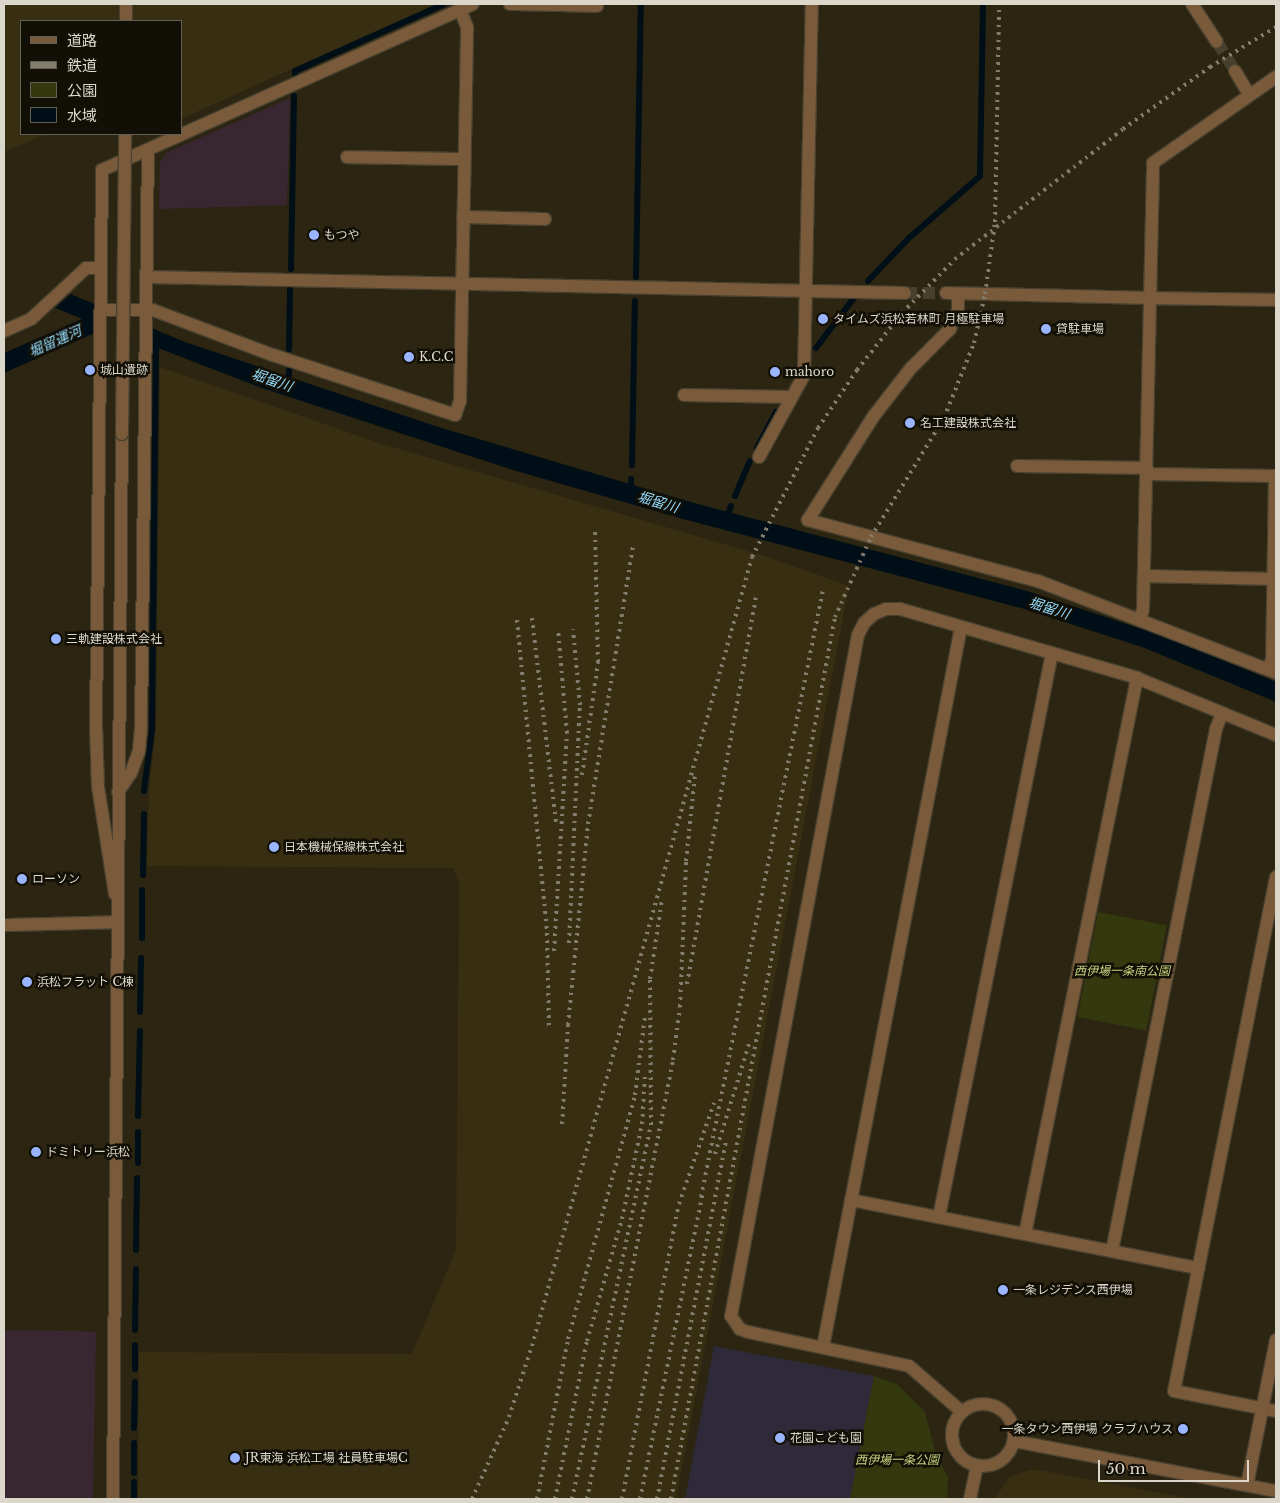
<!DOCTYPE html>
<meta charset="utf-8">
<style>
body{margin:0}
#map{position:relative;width:1280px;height:1503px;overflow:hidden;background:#2c2511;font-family:"Libre Baskerville","Noto Sans JP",serif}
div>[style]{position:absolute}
.built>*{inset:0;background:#382e12}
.industrial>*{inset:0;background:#382731;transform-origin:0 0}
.education>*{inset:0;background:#2f2a3a}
.green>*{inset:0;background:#33380f;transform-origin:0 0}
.water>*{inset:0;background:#000f17}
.pier>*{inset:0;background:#2c2511}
.stream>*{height:6px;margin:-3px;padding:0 3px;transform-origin:3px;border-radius:3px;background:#000f17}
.minor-tunnel>*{height:12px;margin-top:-6px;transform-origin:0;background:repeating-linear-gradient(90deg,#46402d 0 12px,transparent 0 18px)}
.roads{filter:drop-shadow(1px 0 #48412f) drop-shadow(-1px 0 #48412f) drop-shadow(0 1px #48412f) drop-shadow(0 -1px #48412f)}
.minor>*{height:12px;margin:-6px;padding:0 6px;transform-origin:6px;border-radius:6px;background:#795a3a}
.tertiary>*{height:12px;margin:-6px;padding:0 6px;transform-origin:6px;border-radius:6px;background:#795a3a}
.tertiary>.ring{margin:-6px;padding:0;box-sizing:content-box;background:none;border:12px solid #795a3a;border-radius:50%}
.rail>*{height:4px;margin-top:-2px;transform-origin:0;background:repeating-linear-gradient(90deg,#837d6d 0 2.5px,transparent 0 7.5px)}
.bridges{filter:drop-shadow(1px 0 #48412f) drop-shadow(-1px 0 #48412f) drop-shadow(0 1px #48412f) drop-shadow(0 -1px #48412f)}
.tertiary-bridge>*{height:12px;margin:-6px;padding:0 6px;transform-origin:6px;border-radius:6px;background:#795a3a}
.dots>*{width:14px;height:14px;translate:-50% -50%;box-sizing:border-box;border:2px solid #120f06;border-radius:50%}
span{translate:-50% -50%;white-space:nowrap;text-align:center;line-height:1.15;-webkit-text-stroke:5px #120f06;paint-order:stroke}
.poi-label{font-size:12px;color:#dcd7cb}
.left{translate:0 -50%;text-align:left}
.right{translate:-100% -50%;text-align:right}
.park-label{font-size:12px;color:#c5d17e;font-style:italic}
.water-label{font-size:14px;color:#91dbfb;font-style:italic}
.frame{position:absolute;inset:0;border:5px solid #dcd7cb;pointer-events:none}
.legend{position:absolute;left:20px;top:20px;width:162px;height:115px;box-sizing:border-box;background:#120f06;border:1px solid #635f55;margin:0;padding:6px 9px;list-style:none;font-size:15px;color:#dcd7cb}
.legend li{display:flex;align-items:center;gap:10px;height:25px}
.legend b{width:25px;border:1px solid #635f55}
.scale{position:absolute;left:1098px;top:1460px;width:151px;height:22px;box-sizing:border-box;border:2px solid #dcd7cb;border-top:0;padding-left:6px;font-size:15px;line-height:18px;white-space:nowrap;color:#dcd7cb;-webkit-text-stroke:4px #120f06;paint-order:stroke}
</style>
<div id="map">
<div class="built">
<div style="clip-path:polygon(4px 4px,436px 4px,181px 119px,181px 21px,21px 21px,21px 134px,46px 134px,4px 152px)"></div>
<div style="clip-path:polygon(160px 367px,382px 444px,765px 556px,849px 586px,676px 1499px,138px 1499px,139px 1352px,412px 1354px,456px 1249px,459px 884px,453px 868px,147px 866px,149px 791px,156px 729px)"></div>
<div style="clip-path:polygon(1029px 1470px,1039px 1470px,1192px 1499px,994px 1499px,1010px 1477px)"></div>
</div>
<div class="industrial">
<div style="clip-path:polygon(290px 98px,287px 205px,159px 209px,160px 163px,166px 153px)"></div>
<div style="left:4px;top:1330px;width:92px;height:169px;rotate:1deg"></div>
</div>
<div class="education">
<div style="clip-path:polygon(714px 1346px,874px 1376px,850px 1499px,685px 1499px)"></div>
</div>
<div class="green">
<div style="left:1098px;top:912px;width:70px;height:107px;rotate:11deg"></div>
<div style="clip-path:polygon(874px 1376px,897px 1384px,925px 1412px,935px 1452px,948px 1478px,947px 1499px,850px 1499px)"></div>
</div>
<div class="water">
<div style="clip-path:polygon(54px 287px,185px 342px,435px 426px,687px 501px,1027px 591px,1166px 637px,1276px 682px,1276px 702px,1142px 647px,1021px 608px,683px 519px,513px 470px,262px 388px,106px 328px,4px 373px,4px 353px,82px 319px,39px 301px)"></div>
</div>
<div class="pier">
<div style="clip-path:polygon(54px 285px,73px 292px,54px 309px,37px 301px)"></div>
<div style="clip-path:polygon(95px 301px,153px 326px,153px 350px,106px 331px)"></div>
</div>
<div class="stream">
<div style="left:295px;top:74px;width:3px;rotate:-90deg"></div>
<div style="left:295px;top:71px;width:163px;rotate:-24.2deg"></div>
<div style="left:291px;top:269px;width:173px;rotate:-89deg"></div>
<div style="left:636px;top:277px;width:273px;rotate:-89deg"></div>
<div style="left:868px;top:281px;width:59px;rotate:-46.4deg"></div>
<div style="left:909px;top:238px;width:94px;rotate:-41.1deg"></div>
<div style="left:980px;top:176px;width:172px;rotate:-89deg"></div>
<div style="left:816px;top:348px;width:61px;rotate:-52.9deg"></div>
<div style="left:289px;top:349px;width:59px;rotate:-89deg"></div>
<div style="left:288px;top:386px;width:16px;rotate:-86deg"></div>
<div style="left:757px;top:448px;width:41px;rotate:-62.2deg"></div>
<div style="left:632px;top:465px;width:164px;rotate:-89deg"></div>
<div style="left:631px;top:493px;width:14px;rotate:-90deg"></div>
<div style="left:735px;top:496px;width:38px;rotate:-67deg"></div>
<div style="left:726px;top:519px;width:14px;rotate:-69deg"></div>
<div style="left:144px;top:791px;width:63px;rotate:-82.6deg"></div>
<div style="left:152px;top:729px;width:389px;rotate:-89.4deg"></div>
<div style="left:143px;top:875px;width:61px;rotate:-89.1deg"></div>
<div style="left:142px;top:938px;width:48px;rotate:-90deg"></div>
<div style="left:140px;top:1012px;width:54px;rotate:-88.9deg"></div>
<div style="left:138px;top:1116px;width:85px;rotate:-88.7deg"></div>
<div style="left:138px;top:1163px;width:31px;rotate:-90deg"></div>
<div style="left:136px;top:1250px;width:72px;rotate:-89.2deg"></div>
<div style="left:135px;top:1330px;width:61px;rotate:-89.1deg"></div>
<div style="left:135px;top:1369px;width:24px;rotate:-90deg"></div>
<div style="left:134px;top:1428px;width:46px;rotate:-88.8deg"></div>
<div style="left:134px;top:1473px;width:30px;rotate:-90deg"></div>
<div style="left:134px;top:1499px;width:17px;rotate:-90deg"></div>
</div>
<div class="minor-tunnel">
<div style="left:1217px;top:42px;width:34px;rotate:58deg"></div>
<div style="left:905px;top:293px;width:41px"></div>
</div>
<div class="roads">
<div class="minor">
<div style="left:510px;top:4px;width:87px;rotate:1.3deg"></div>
<div style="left:1192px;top:4px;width:45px;rotate:56.7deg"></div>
<div style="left:1235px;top:71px;width:27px;rotate:59deg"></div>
<div style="left:347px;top:157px;width:118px;rotate:1deg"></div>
<div style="left:463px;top:217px;width:82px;rotate:1.4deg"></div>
<div style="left:146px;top:277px;width:759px;rotate:1.21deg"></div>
<div style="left:946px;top:293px;width:204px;rotate:1.4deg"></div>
<div style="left:958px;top:294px;width:16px;rotate:90deg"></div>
<div style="left:958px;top:310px;width:21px;rotate:113deg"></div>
<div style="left:950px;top:329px;width:55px;rotate:135deg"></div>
<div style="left:911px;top:368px;width:62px;rotate:127.8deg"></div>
<div style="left:873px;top:417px;width:122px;rotate:122.3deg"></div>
<div style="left:808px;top:520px;width:238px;rotate:14.9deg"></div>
<div style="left:1038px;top:581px;width:255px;rotate:21.1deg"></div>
<div style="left:101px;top:310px;width:52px"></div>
<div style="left:153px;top:310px;width:128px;rotate:20.6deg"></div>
<div style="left:273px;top:355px;width:192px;rotate:18.2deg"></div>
<div style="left:455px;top:415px;width:15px;rotate:-70deg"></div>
<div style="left:460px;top:401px;width:374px;rotate:-88.9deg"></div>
<div style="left:467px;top:27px;width:18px;rotate:-112deg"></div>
<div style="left:4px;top:331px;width:30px;rotate:-24deg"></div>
<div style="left:31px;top:319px;width:75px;rotate:-42.8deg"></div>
<div style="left:86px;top:268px;width:15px"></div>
<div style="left:684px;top:395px;width:107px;rotate:1.1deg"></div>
<div style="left:759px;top:457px;width:94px;rotate:-61.2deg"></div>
<div style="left:804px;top:375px;width:371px;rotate:-88.8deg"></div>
<div style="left:1017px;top:466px;width:130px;rotate:0.9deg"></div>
<div style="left:1146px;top:474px;width:129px;rotate:0.9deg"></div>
<div style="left:1275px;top:476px;width:184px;rotate:90.9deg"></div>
<div style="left:1272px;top:660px;width:10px;rotate:114deg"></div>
<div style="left:1144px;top:576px;width:129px;rotate:1.3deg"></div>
<div style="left:1140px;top:619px;width:9px;rotate:-72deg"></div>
<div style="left:1143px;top:610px;width:447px;rotate:-88.7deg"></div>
<div style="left:1153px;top:163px;width:150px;rotate:-35deg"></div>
<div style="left:118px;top:792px;width:23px;rotate:-56deg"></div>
<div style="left:131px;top:773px;width:23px;rotate:-70deg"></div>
<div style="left:139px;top:751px;width:23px;rotate:-85deg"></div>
<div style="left:141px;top:728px;width:578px;rotate:-89.31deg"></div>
<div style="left:1276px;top:877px;width:524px;rotate:101.22deg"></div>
<div style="left:1174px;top:1391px;width:104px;rotate:11.1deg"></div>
<div style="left:115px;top:894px;width:108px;rotate:-99deg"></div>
<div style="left:98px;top:787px;width:59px;rotate:-91.9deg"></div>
<div style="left:96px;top:728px;width:558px;rotate:-89.38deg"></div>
<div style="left:102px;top:170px;width:406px;rotate:-24.1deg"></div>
<div style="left:4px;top:925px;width:113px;rotate:-1.5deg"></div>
<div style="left:851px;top:1200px;width:354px;rotate:11.1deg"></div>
<div style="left:939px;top:1217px;width:575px;rotate:-78.67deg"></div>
<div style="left:1025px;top:1234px;width:567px;rotate:-78.61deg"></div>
<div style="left:1112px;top:1251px;width:532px;rotate:-78.73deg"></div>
<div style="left:1216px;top:729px;width:17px;rotate:-69deg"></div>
<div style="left:823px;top:1347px;width:733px;rotate:-79.15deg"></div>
<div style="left:962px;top:1412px;width:70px;rotate:-139deg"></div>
<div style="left:909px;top:1366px;width:165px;rotate:-168.1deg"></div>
<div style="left:748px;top:1332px;width:9px;rotate:-159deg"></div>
<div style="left:740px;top:1329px;width:16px;rotate:-125deg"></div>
<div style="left:731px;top:1316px;width:693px;rotate:-79.44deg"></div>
<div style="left:858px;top:635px;width:13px;rotate:-63deg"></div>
<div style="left:864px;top:623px;width:13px;rotate:-42deg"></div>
<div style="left:874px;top:614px;width:13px;rotate:-23deg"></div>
<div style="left:886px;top:609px;width:14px"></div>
<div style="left:900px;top:609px;width:247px;rotate:16.2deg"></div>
<div style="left:1137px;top:678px;width:150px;rotate:22.3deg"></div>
<div style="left:1247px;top:1485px;width:148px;rotate:-78.7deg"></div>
</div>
<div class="tertiary">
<div style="left:126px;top:21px;width:17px;rotate:-90deg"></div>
<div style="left:1150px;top:298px;width:126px;rotate:0.9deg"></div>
<div class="ring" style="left:952px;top:1404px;width:50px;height:50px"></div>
<div style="left:1014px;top:1441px;width:267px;rotate:10.8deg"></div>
<div style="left:113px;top:1499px;width:1065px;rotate:-89.52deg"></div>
<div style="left:970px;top:1499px;width:34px;rotate:-78deg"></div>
</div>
</div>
<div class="rail">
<div style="left:532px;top:618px;width:206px;rotate:83.3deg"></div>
<div style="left:517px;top:620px;width:314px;rotate:84.5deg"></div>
<div style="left:547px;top:933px;width:95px;rotate:88.8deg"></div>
<div style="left:582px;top:775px;width:114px;rotate:-81.9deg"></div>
<div style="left:598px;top:662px;width:131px;rotate:-91.3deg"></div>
<div style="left:569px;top:943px;width:238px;rotate:-87.4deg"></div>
<div style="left:580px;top:705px;width:76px;rotate:-95.3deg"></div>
<div style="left:554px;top:951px;width:218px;rotate:-86.6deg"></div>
<div style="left:567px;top:733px;width:102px;rotate:-95deg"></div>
<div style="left:687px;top:984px;width:394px;rotate:-79.9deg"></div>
<div style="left:562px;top:1124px;width:99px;rotate:-86.5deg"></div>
<div style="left:568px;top:1025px;width:202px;rotate:-84.3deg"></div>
<div style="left:588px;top:824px;width:283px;rotate:-80.8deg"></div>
<div style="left:715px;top:1154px;width:115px;rotate:-72.8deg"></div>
<div style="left:701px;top:1197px;width:619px;rotate:-78.64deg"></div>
<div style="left:472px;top:1499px;width:90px;rotate:-65.7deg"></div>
<div style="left:509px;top:1417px;width:75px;rotate:-72.1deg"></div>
<div style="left:532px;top:1346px;width:819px;rotate:-74.42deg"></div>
<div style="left:752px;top:557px;width:145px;rotate:-62.9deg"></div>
<div style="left:818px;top:428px;width:70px;rotate:-56.1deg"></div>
<div style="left:857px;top:370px;width:73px;rotate:-51.7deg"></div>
<div style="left:902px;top:313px;width:76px;rotate:-45.5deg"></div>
<div style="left:955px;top:259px;width:212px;rotate:-37.7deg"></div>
<div style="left:1123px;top:129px;width:107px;rotate:-35.5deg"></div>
<div style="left:1210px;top:67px;width:77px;rotate:-31.2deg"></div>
<div style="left:537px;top:1499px;width:163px;rotate:-79deg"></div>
<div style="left:568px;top:1339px;width:253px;rotate:-74.6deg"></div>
<div style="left:635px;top:1095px;width:80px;rotate:-82.8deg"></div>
<div style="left:555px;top:1499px;width:161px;rotate:-78.6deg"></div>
<div style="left:587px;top:1341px;width:127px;rotate:-74deg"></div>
<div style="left:622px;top:1219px;width:97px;rotate:-78.1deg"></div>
<div style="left:642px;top:1124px;width:51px;rotate:-86.6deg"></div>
<div style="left:572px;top:1499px;width:382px;rotate:-78.1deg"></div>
<div style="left:651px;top:1125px;width:146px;rotate:-90.4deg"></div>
<div style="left:650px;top:979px;width:80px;rotate:-81.4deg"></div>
<div style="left:587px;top:1499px;width:447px;rotate:-78.9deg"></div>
<div style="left:673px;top:1060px;width:53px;rotate:-82.5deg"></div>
<div style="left:680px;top:1007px;width:146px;rotate:-87.6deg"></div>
<div style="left:686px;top:861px;width:85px;rotate:-84deg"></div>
<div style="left:622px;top:1499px;width:300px;rotate:-79.1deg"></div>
<div style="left:679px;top:1204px;width:107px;rotate:-70.9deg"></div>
<div style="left:640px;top:1499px;width:313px;rotate:-78.4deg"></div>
<div style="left:657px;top:1499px;width:366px;rotate:-79.1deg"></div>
<div style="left:671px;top:1499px;width:897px;rotate:-79.47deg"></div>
<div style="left:835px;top:617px;width:88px;rotate:-65.8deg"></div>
<div style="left:871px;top:537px;width:140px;rotate:-58.5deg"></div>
<div style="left:944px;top:418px;width:81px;rotate:-68.2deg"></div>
<div style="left:974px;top:343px;width:50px;rotate:-77.3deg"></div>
<div style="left:985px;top:294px;width:73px;rotate:-82.1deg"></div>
<div style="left:995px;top:222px;width:218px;rotate:-88.9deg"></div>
</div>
<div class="bridges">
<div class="tertiary-bridge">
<div style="left:122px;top:434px;width:300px;rotate:-89.4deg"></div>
</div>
</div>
<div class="dots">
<div style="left:314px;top:235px;background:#9ab5fd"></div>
<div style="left:823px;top:319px;background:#9ab5fd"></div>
<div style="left:1046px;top:329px;background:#9ab5fd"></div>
<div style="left:409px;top:357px;background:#9ab5fd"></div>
<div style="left:90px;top:370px;background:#9ab5fd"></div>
<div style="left:775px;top:372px;background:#9ab5fd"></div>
<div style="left:910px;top:423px;background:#9ab5fd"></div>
<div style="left:56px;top:639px;background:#9ab5fd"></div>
<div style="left:274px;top:847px;background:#9ab5fd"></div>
<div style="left:22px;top:879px;background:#9ab5fd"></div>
<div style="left:27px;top:982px;background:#9ab5fd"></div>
<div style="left:36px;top:1152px;background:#9ab5fd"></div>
<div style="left:1003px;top:1290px;background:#9ab5fd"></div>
<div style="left:1183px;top:1429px;background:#9ab5fd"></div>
<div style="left:780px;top:1438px;background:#9ab5fd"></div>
<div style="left:235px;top:1458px;background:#9ab5fd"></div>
</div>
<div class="poi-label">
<span class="left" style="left:324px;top:235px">もつや</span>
<span class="left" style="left:833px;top:319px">タイムズ浜松若林町 月極駐車場</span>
<span class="left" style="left:1056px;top:329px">貸駐車場</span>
<span class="left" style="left:419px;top:357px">K.C.C</span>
<span class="left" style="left:100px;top:370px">城山遺跡</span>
<span class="left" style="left:785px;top:372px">mahoro</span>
<span class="left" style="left:920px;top:423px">名工建設株式会社</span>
<span class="left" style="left:66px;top:639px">三軌建設株式会社</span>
<span class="left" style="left:284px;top:847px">日本機械保線株式会社</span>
<span class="left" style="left:32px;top:879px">ローソン</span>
<span class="left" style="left:37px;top:982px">浜松フラット C棟</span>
<span class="left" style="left:46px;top:1152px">ドミトリー浜松</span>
<span class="left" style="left:1013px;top:1290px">一条レジデンス西伊場</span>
<span class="right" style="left:1173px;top:1429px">一条タウン西伊場 クラブハウス</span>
<span class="left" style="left:790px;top:1438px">花園こども園</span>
<span class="left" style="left:245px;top:1458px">JR東海 浜松工場 社員駐車場C</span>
</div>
<div class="park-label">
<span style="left:1122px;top:971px">西伊場一条南公園</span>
<span style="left:897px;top:1460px">西伊場一条公園</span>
</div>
<div class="water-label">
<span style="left:55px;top:341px;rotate:-24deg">堀留運河</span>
<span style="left:272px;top:380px;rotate:19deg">堀留川</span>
<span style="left:658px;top:502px;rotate:17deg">堀留川</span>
<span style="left:1049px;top:608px;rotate:18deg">堀留川</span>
</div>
<div class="frame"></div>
<ul class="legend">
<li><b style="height:6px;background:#795a3a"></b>道路</li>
<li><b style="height:6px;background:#837d6d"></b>鉄道</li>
<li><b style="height:14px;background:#33380f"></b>公園</li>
<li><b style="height:14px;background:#000f17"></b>水域</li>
</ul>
<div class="scale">50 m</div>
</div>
